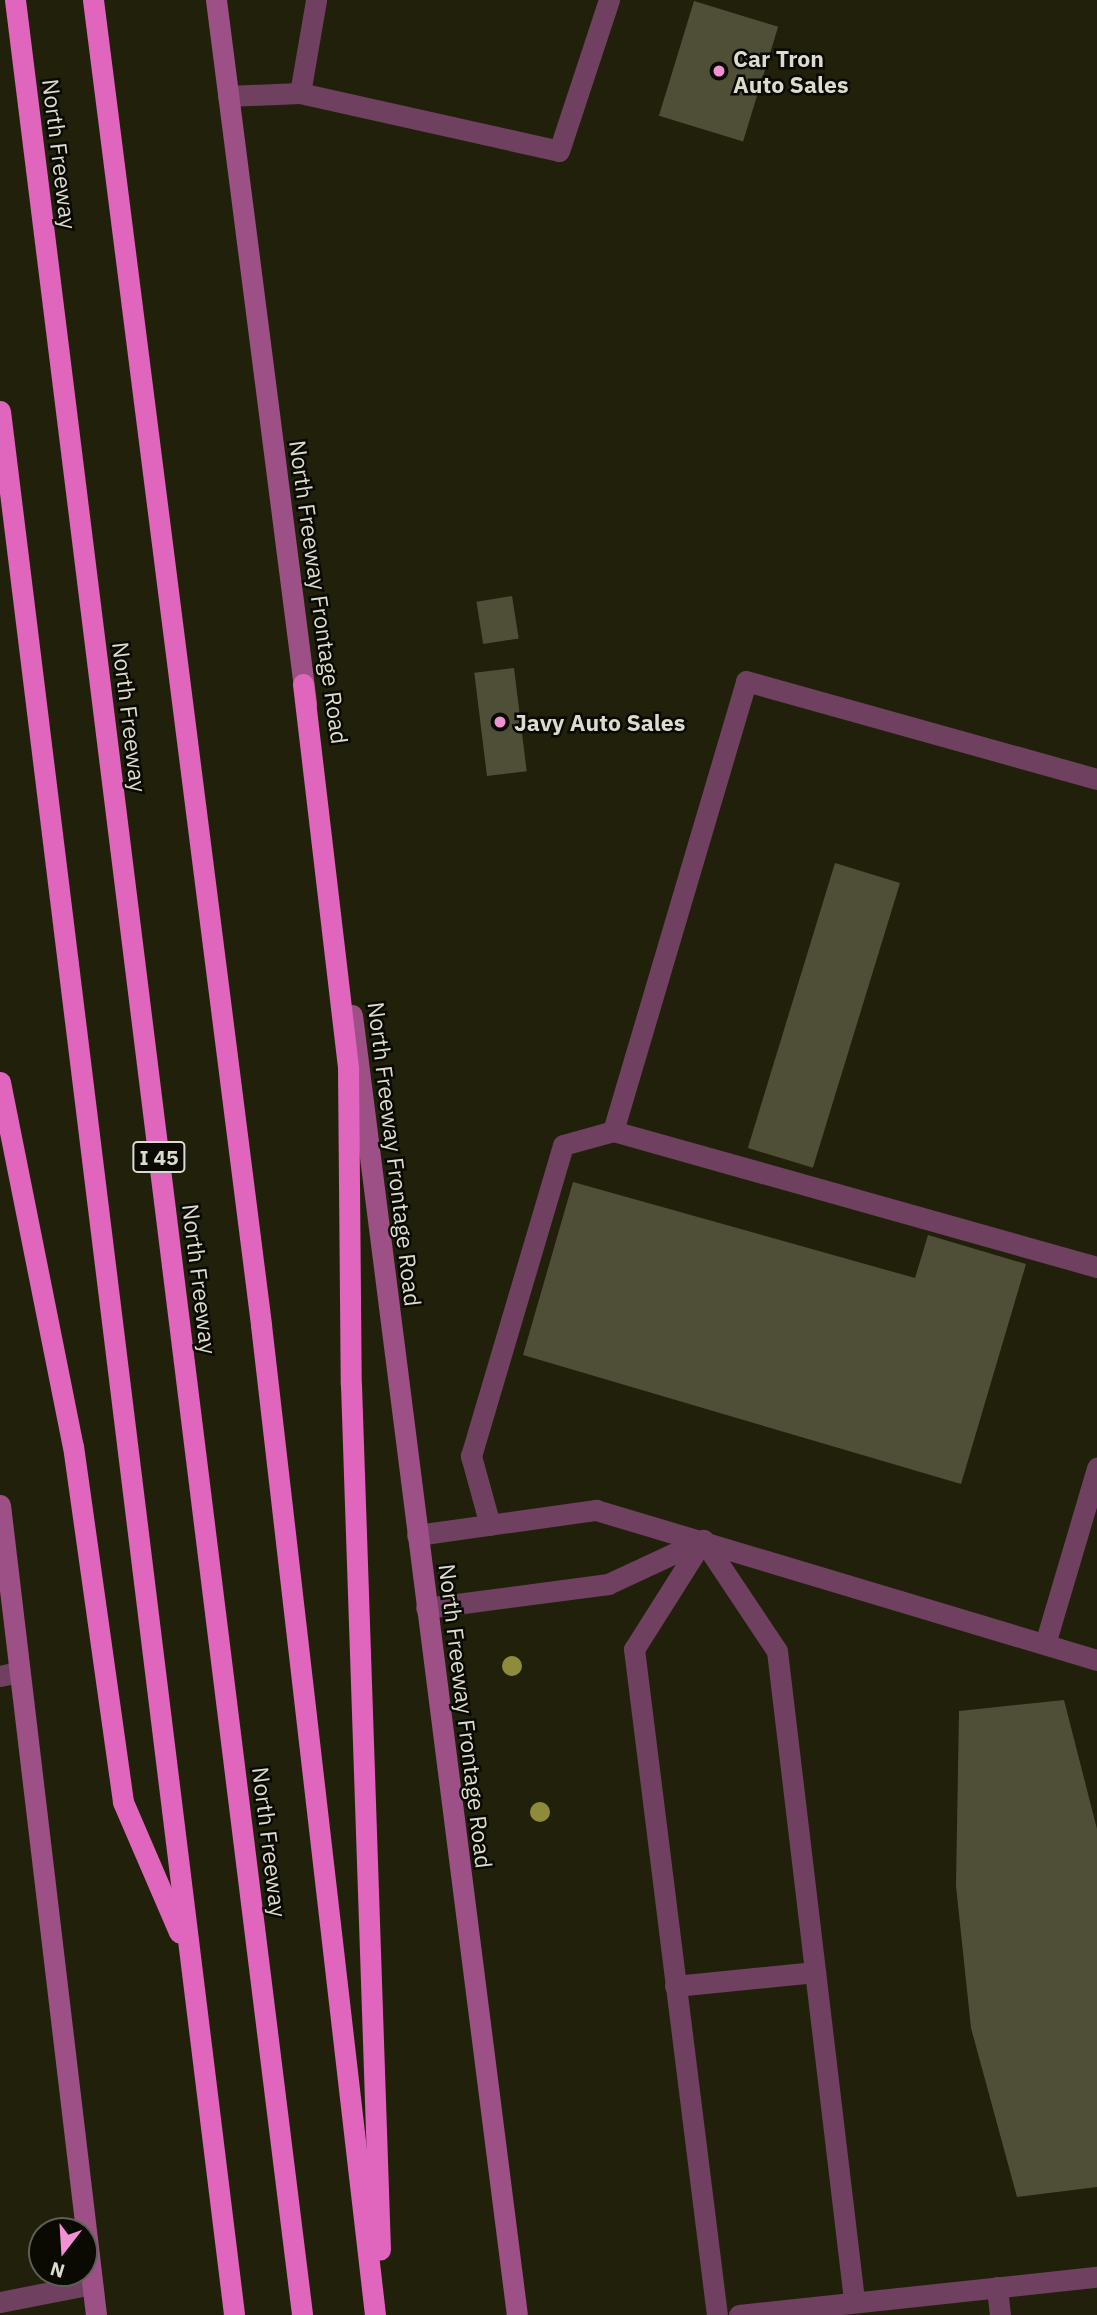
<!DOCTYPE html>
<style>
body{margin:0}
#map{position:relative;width:1097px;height:2315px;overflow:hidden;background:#21210b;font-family:"IBM Plex Sans",sans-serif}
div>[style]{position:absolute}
.building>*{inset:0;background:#4f4f38;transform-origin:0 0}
.service>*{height:21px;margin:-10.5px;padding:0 10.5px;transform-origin:10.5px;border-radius:10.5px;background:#704061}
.secondary>*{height:21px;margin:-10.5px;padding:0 10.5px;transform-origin:10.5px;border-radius:10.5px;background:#9d5086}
.motorway>*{height:21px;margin:-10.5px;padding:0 10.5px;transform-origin:10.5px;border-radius:10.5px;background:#df65bd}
.trees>*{width:20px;height:20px;margin:-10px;border-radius:50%;background:#8e8c3a}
.dots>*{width:19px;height:19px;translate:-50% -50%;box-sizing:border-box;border:4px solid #0a0a03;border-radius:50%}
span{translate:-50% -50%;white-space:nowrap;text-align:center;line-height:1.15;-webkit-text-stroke:5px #0a0a03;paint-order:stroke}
.shield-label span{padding:2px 5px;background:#0a0a03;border:2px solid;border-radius:5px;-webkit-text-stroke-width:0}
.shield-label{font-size:21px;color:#dbdcce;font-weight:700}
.poi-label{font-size:23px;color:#dbdcce;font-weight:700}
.left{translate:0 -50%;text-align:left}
.street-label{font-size:23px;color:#dbdcce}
.north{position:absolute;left:28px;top:2217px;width:70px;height:70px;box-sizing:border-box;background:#0a0a03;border:2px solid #5e5e54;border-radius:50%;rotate:197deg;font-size:19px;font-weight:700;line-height:28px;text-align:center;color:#dbdcce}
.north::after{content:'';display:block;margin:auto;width:24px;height:32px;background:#f391d5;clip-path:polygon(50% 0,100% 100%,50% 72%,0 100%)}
</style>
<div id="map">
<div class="building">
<div style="left:694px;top:1px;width:88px;height:120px;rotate:17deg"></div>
<div style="left:512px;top:596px;width:43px;height:36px;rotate:81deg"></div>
<div style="left:514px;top:668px;width:104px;height:40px;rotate:83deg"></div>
<div style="left:835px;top:863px;width:68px;height:298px;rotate:17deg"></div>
<div style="clip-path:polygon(573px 1182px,915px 1278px,928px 1235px,1026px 1264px,961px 1484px,523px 1355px)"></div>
<div style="clip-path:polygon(1064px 1700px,1097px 1829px,1097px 2187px,1017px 2197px,971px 2028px,956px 1886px,959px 1711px)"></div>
</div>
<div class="service">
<div style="left:300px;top:93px;width:265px;rotate:12.6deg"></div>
<div style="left:559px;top:151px;width:159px;rotate:-71.7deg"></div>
<div style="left:228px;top:96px;width:72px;rotate:-2.4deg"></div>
<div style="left:300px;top:93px;width:94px;rotate:-80.2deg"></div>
<div style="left:613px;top:1131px;width:469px;rotate:-73.5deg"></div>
<div style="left:746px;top:681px;width:364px;rotate:15.6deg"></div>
<div style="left:490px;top:1525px;width:72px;rotate:-105.4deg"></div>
<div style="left:471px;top:1456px;width:324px;rotate:-73.5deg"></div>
<div style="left:563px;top:1145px;width:52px;rotate:-15.6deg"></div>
<div style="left:613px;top:1131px;width:503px;rotate:15.69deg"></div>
<div style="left:417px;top:1535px;width:181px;rotate:-8deg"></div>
<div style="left:596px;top:1510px;width:523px;rotate:16.67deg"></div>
<div style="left:703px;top:1540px;width:129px;rotate:122.3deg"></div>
<div style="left:634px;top:1649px;width:671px;rotate:82.9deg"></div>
<div style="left:703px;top:1540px;width:133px;rotate:56.3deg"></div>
<div style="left:777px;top:1651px;width:654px;rotate:83.23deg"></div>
<div style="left:426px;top:1608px;width:184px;rotate:-7.5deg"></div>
<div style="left:608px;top:1584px;width:105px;rotate:-24.9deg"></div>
<div style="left:1045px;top:1644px;width:184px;rotate:-73.5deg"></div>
<div style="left:0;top:1676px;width:18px;rotate:-13deg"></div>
<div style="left:675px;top:1986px;width:141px;rotate:-5.7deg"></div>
<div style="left:997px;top:2287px;width:28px;rotate:84deg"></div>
<div style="left:0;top:2302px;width:94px;rotate:-11.1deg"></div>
<div style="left:739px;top:2315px;width:360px;rotate:-6.1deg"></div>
</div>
<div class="secondary">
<div style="left:216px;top:0;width:709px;rotate:82.7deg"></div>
<div style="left:352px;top:1015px;width:1310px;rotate:82.77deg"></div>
<div style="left:0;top:1505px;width:816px;rotate:83.24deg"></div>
</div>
<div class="motorway">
<div style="left:15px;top:0;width:2333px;rotate:82.93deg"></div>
<div style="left:93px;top:0;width:1336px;rotate:82.77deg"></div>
<div style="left:261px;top:1325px;width:997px;rotate:83.43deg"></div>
<div style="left:0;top:411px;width:1918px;rotate:82.99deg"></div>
<div style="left:303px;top:684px;width:388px;rotate:83.3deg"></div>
<div style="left:348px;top:1069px;width:316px;rotate:89.5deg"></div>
<div style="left:351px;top:1385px;width:865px;rotate:88.08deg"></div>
<div style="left:0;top:1082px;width:371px;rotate:78.7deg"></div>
<div style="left:73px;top:1446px;width:359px;rotate:82deg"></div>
<div style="left:123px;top:1802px;width:142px;rotate:66.7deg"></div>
</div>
<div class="trees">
<div style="left:512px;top:1666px"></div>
<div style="left:540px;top:1812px"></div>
</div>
<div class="dots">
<div style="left:719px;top:71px;background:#f391d5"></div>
<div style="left:500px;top:722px;background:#f391d5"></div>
</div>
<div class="shield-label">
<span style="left:159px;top:1157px">I 45</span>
</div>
<div class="poi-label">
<span class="left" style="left:733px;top:71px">Car Tron<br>Auto Sales</span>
<span class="left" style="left:514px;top:722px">Javy Auto Sales</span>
</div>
<div class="street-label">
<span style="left:60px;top:154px;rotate:83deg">North Freeway</span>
<span style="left:319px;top:592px;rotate:82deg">North Freeway Frontage Road</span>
<span style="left:130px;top:717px;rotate:83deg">North Freeway</span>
<span style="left:395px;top:1154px;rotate:83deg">North Freeway Frontage Road</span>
<span style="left:200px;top:1279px;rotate:83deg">North Freeway</span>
<span style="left:466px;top:1716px;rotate:83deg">North Freeway Frontage Road</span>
<span style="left:270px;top:1842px;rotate:83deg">North Freeway</span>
</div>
<div class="north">N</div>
</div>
